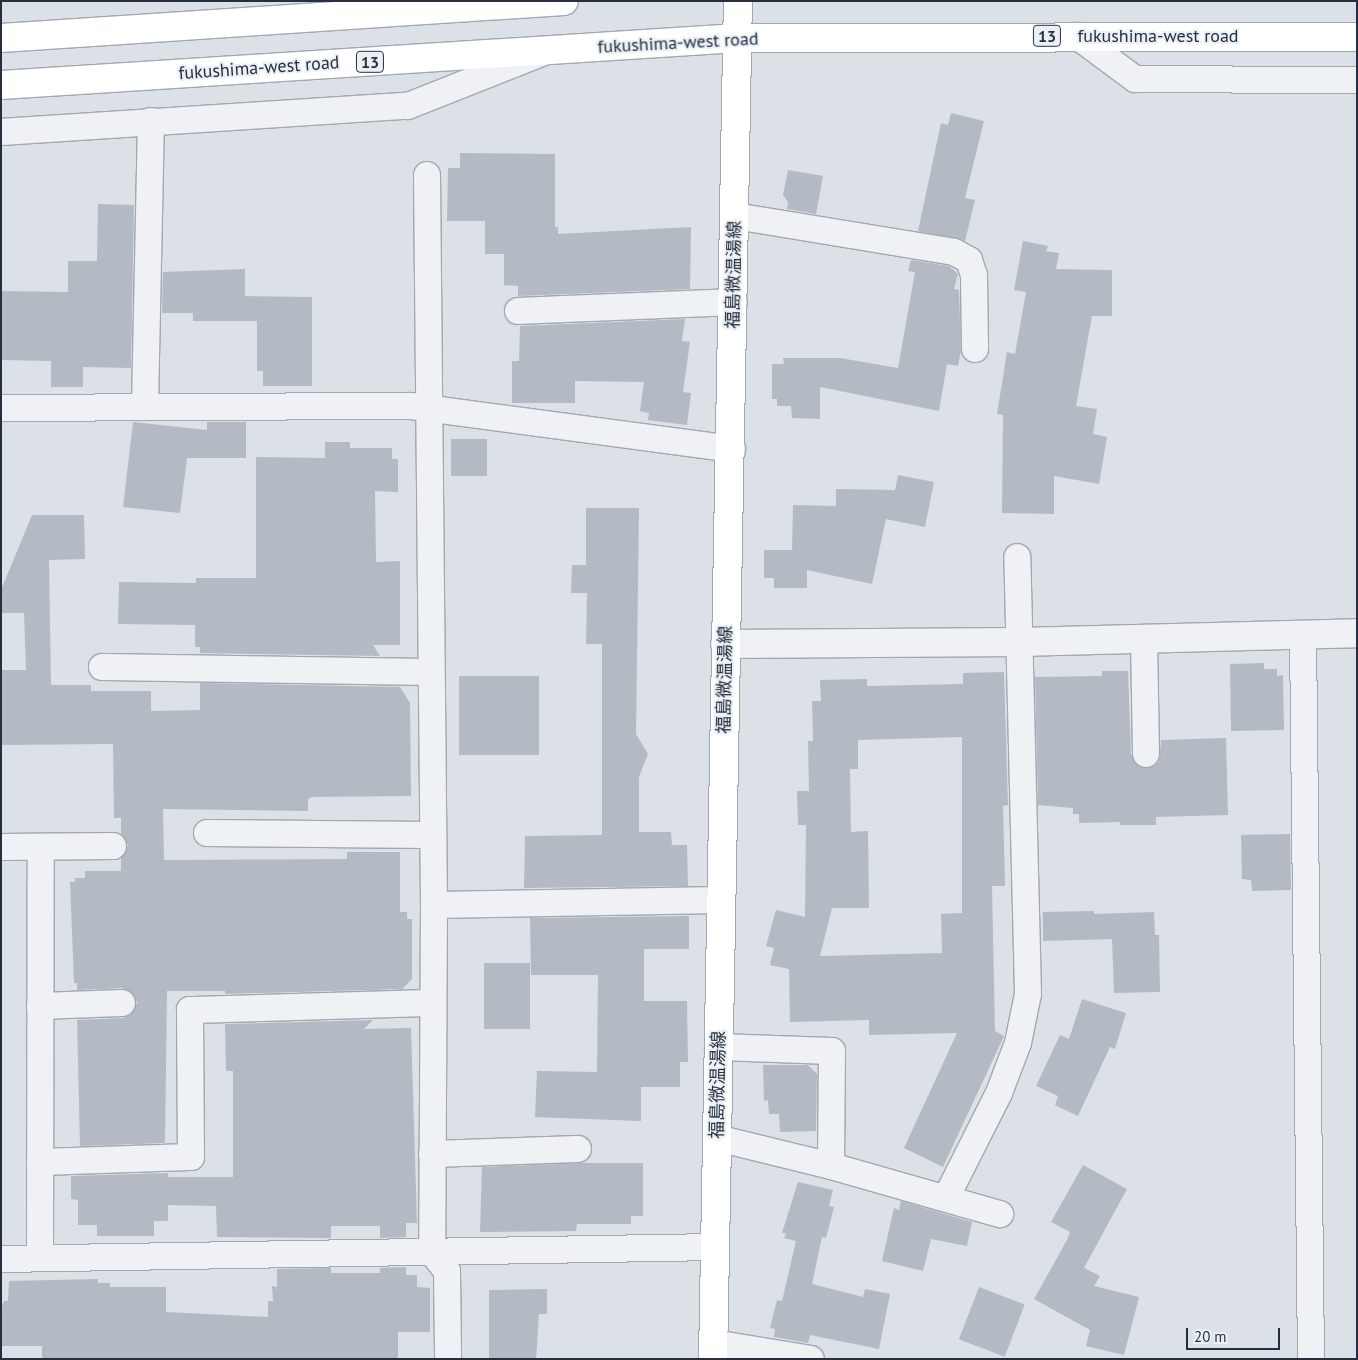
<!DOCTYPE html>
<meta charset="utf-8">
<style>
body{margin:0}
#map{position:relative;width:1358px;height:1360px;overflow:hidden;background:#dce1e7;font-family:"PT Sans","Noto Sans JP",sans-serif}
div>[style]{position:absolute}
.building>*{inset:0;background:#b3bac4;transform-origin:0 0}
.roads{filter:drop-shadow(1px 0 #a1a8b1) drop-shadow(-1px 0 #a1a8b1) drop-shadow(0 1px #a1a8b1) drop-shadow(0 -1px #a1a8b1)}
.minor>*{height:26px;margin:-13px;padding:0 13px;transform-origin:13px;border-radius:13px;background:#eff1f5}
.tertiary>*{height:28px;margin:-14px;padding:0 14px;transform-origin:14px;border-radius:14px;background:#eff1f5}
.secondary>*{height:28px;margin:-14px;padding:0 14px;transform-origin:14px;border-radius:14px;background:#fff}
.trunk>*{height:28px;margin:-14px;padding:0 14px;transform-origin:14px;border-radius:14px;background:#fff}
span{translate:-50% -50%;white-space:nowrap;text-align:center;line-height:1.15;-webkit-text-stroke:4px #ebf0f5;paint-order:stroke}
.shield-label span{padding:1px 4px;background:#ebf0f5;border:1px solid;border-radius:4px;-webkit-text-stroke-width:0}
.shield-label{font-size:16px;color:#252f3f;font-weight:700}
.street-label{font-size:18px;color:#252f3f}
.frame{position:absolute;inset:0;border:2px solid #252f3f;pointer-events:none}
.scale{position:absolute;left:1186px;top:1328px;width:94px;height:22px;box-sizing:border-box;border:2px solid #252f3f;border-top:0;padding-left:6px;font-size:15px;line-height:18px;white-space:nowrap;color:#252f3f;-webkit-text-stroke:4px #ebf0f5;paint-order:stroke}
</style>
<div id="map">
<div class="building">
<div style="clip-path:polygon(951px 113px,984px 121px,965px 198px,975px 200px,965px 241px,918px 231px,941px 123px,948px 125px)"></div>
<div style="clip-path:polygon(460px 153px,555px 154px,555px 227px,558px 227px,558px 234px,691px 227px,690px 289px,518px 296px,518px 286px,504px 285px,504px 254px,485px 254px,485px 221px,447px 221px,448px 168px,460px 168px)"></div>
<div style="clip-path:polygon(788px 170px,823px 176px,816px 214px,787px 209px,788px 202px,783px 195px)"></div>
<div style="clip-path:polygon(98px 204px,134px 205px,131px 368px,83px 367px,83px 387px,51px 387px,51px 361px,1px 360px,1px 291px,68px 292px,68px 261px,97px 261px)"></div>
<div style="clip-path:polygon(1023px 241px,1048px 246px,1046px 251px,1059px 253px,1056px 269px,1112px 270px,1112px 316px,1092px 316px,1076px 406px,1097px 409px,1093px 434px,1107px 437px,1099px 484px,1054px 476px,1054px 514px,1002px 513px,1003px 415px,997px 414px,1007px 352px,1015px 354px,1026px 292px,1014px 290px)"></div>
<div style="clip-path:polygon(911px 260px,949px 266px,958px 274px,954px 289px,959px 290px,961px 351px,958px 366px,947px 364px,939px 411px,820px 387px,820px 419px,792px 418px,791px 406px,777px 406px,777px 399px,772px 399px,772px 364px,784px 364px,783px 358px,840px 358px,898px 368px,915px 272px,908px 271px)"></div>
<div style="clip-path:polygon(245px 269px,245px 296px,312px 297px,312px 386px,263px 386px,263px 371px,257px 371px,257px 321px,193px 321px,193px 313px,162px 313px,163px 272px)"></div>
<div style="clip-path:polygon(685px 319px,682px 341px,690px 342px,683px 392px,691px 393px,687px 425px,648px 420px,649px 413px,640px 411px,644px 382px,575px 381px,575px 403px,512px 403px,512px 361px,519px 361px,520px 326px)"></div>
<div style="clip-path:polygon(133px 422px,207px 430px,207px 422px,246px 422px,246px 458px,187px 458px,180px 513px,123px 507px)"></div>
<div style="left:451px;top:439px;width:36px;height:37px"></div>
<div style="clip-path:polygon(325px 442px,350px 442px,350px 448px,392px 448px,392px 459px,398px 459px,398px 492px,375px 491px,376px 562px,400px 561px,400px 645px,373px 645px,380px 656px,200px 653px,200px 647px,195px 647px,195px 625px,118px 624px,119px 582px,196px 583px,196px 578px,256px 578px,256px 457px,325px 458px)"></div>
<div style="clip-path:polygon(898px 475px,934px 482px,925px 527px,886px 519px,872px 584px,807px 570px,807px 588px,774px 588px,774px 578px,764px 578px,764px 550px,792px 550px,793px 505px,836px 506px,836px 489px,895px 490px)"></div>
<div style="clip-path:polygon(586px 508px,639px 508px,636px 734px,648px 754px,639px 777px,639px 832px,671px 832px,672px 845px,687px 845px,688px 886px,524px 888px,525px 836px,602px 835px,602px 644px,586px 644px,587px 593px,571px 593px,572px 565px,586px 565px)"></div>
<div style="clip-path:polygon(32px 515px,84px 515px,85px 559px,49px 560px,51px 685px,91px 685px,91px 691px,151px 691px,151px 711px,200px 710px,200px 683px,400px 687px,410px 703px,411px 796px,312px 797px,308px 799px,308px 811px,163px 809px,164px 860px,347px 859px,347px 852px,400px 852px,400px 912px,407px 912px,407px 919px,412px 919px,412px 979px,402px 989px,225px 994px,225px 991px,167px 991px,165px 1143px,80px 1146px,77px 1020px,123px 1018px,130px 1015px,137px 1003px,134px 995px,122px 988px,77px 990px,77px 983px,74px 983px,70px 882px,75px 882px,75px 878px,85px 878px,85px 871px,121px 871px,121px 858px,128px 845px,121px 834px,121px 818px,114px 818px,113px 744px,1px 745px,1px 670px,26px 670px,24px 613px,1px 613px,1px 590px)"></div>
<div style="clip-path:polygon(1264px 663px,1264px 669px,1277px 669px,1277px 676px,1283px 675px,1284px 730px,1231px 731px,1230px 664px)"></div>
<div style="clip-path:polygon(1102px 671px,1128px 671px,1131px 754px,1139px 767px,1153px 767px,1159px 762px,1161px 740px,1226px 738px,1228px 815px,1156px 817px,1156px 825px,1120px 825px,1120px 822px,1079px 823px,1079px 814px,1073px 814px,1073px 808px,1038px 805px,1035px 677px,1102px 676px)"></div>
<div style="clip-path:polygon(evenodd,1004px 672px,1008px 805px,1003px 806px,1005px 886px,992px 886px,995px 1031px,1004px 1036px,943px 1167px,904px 1148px,957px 1033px,869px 1035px,869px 1020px,790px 1022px,789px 969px,770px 965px,774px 948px,766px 946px,776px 910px,805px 917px,806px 825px,798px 825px,797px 791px,809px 791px,808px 741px,813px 741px,812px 701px,821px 701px,820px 680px,867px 679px,867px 686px,963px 684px,963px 673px,1004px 672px,962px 737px,962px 913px,941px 914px,942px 953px,820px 956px,832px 908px,869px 908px,868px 831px,851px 832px,850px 769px,858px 769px,858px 740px,962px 737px)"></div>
<div style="left:459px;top:676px;width:80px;height:79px"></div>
<div style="clip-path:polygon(1290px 834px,1291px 890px,1252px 891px,1251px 880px,1242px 879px,1241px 835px)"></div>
<div style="clip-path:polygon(1094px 911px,1094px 914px,1154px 912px,1155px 935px,1159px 935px,1160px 992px,1114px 993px,1112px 939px,1043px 941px,1043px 912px)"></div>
<div style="clip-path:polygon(689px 916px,689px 949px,644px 949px,644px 1001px,687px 1001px,688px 1062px,680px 1062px,680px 1087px,641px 1087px,641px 1121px,535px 1117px,537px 1071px,597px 1072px,598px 975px,531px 975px,530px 918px)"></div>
<div style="left:484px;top:963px;width:46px;height:66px"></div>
<div style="clip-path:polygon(1082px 999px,1126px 1013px,1115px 1049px,1110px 1047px,1078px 1116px,1055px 1105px,1058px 1096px,1036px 1086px,1060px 1035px,1069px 1039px)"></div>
<div style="clip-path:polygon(373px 1020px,364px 1029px,411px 1028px,417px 1223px,406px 1223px,406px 1237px,380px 1238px,380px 1226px,331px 1226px,331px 1238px,217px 1237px,216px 1206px,168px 1205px,168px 1221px,154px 1221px,154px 1236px,97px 1236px,97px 1225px,78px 1225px,78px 1200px,71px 1199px,71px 1176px,168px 1173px,168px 1177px,233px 1177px,233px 1071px,226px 1071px,225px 1024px)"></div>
<div style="clip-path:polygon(763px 1065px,808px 1065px,817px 1074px,816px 1131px,780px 1132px,779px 1114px,769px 1114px,768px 1100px,764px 1101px)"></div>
<div style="clip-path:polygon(581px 1163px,643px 1163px,643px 1216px,631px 1216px,631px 1224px,577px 1224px,576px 1231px,480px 1232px,482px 1167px)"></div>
<div style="clip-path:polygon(1083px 1165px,1127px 1189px,1084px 1268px,1100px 1276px,1094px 1286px,1139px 1297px,1124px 1355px,1086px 1346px,1090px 1330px,1034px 1299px,1067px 1240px,1070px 1232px,1051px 1222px)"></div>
<div style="clip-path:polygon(798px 1182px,833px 1190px,829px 1206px,834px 1207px,826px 1238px,822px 1237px,812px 1284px,863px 1297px,865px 1289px,890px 1294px,879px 1349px,810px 1335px,808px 1343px,774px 1337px,775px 1329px,770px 1328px,777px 1300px,782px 1301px,796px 1241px,784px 1238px,786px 1233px,782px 1233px)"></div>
<div style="clip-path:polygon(901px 1201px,972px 1222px,967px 1246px,931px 1239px,923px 1271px,882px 1261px,894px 1208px,899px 1210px)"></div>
<div style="clip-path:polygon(406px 1267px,406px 1275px,417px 1275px,417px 1287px,430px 1288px,430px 1332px,398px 1332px,398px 1359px,42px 1359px,42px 1346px,1px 1346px,1px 1309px,4px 1301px,8px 1301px,9px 1281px,98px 1279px,98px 1283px,110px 1283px,110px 1287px,166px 1287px,166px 1312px,268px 1317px,268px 1301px,273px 1301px,272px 1286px,277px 1287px,277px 1269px,331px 1268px,331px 1273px,380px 1273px,380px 1268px)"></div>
<div style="left:979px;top:1287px;width:49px;height:56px;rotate:21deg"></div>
<div style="clip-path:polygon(547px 1289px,547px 1314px,539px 1314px,536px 1359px,489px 1359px,489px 1290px)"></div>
</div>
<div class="roads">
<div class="minor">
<div style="left:1077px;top:36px;width:72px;rotate:36.6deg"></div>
<div style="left:1135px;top:79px;width:222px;rotate:0.3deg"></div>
<div style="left:1px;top:132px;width:408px;rotate:-3.7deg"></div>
<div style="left:408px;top:106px;width:144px;rotate:-21.6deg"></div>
<div style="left:427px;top:175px;width:730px;rotate:89.45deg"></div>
<div style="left:434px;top:905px;width:347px;rotate:90.3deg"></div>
<div style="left:432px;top:1252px;width:24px;rotate:52deg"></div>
<div style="left:447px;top:1271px;width:88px;rotate:89.3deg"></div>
<div style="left:735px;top:216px;width:222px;rotate:9.3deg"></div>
<div style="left:954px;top:252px;width:17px;rotate:28deg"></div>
<div style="left:969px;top:260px;width:16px;rotate:72deg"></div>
<div style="left:974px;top:275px;width:74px;rotate:89.2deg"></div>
<div style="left:518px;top:311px;width:216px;rotate:-2.4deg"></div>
<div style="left:145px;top:406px;width:285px;rotate:-88.8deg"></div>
<div style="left:1px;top:408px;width:410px;rotate:-0.3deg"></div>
<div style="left:411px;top:406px;width:324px;rotate:7.6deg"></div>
<div style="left:1303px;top:634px;width:725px;rotate:89.37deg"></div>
<div style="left:1144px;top:638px;width:116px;rotate:89deg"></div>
<div style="left:102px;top:667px;width:329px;rotate:0.9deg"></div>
<div style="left:207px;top:833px;width:225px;rotate:0.5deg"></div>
<div style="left:1px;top:847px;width:112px;rotate:-0.5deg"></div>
<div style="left:434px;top:905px;width:286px;rotate:-1deg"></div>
<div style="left:40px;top:1006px;width:82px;rotate:-2.1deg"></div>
<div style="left:718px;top:1047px;width:114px;rotate:2deg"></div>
<div style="left:832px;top:1051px;width:115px;rotate:90.5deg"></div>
<div style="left:717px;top:1138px;width:117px;rotate:13.8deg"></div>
<div style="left:831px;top:1166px;width:176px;rotate:15.9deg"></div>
<div style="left:432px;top:1154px;width:146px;rotate:-2deg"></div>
<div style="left:40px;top:1162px;width:151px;rotate:-1.9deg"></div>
<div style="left:191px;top:1157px;width:147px;rotate:-90.4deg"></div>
<div style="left:190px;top:1010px;width:242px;rotate:-1.7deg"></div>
<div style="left:946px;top:1198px;width:118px;rotate:-63.2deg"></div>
<div style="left:999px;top:1093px;width:53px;rotate:-69.2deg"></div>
<div style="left:1018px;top:1043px;width:50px;rotate:-78.5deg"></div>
<div style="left:1028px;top:994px;width:437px;rotate:-91.4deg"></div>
<div style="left:40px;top:1258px;width:410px;rotate:-89.9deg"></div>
<div style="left:1px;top:1259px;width:713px;rotate:-0.96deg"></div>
<div style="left:713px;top:1343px;width:99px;rotate:9.3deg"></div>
</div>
<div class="tertiary">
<div style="left:725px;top:644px;width:294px;rotate:-0.4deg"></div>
<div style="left:1019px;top:642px;width:338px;rotate:-1.5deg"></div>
</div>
<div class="secondary">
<div style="left:713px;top:1359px;width:1358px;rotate:-88.95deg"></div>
</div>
<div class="trunk">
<div style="left:1px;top:38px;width:564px;rotate:-3.76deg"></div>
<div style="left:1px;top:85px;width:738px;rotate:-3.65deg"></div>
<div style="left:738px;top:38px;width:619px;rotate:-0.09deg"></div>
</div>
</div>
<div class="shield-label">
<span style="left:1047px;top:36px">13</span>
<span style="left:370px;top:62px">13</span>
</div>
<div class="street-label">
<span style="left:1158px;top:36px">fukushima-west road</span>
<span style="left:678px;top:43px;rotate:-3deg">fukushima-west road</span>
<span style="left:259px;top:68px;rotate:-4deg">fukushima-west road</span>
<span style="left:734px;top:275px;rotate:-89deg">福島微温湯線</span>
<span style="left:725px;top:680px;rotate:-89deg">福島微温湯線</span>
<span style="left:718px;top:1085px;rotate:-89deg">福島微温湯線</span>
</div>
<div class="frame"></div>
<div class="scale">20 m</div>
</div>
